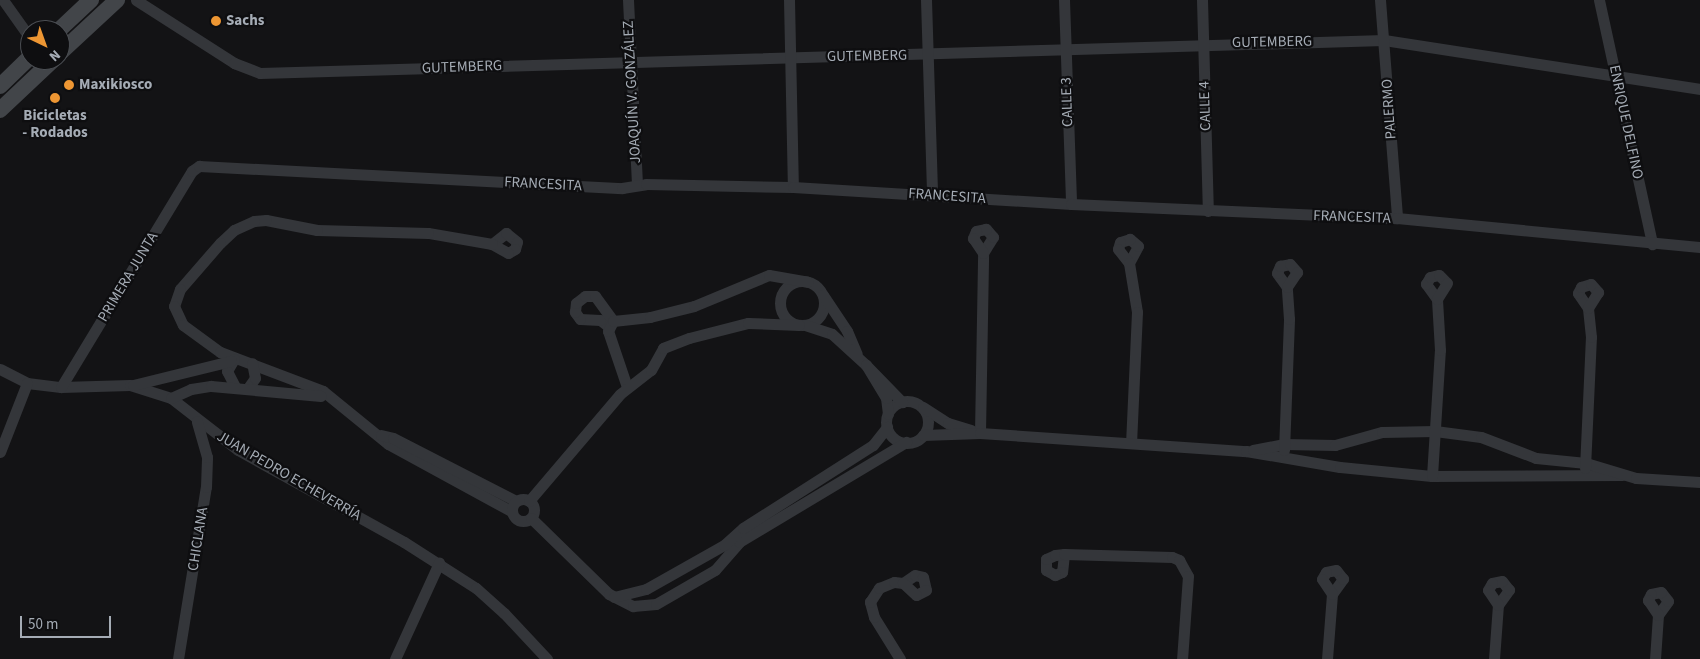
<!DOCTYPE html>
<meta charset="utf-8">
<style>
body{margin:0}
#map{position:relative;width:1700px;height:659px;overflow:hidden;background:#131315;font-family:"Source Sans 3",sans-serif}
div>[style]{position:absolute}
.minor>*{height:11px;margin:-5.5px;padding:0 5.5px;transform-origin:5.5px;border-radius:5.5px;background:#34363a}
.minor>.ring{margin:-5.5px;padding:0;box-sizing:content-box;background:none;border:11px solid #34363a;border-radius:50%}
.secondary>*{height:16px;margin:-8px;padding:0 8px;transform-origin:8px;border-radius:8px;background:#424549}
.dots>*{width:14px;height:14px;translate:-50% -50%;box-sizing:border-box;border:2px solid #0e0e10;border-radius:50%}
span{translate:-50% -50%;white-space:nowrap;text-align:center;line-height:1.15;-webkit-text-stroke:4.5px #0e0e10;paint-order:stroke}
.poi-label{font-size:15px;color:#a5acb5;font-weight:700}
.left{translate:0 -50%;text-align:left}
.street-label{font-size:15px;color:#a5acb5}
.north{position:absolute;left:20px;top:20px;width:50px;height:50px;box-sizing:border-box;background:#0e0e10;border:1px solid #4a4d52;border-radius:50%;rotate:138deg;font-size:14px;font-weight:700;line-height:20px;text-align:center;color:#a5acb5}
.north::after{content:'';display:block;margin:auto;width:18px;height:22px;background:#ed9633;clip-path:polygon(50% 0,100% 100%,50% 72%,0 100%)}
.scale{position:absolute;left:20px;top:616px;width:91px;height:22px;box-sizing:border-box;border:2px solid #a5acb5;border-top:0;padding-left:6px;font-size:15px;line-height:18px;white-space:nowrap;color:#a5acb5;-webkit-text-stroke:4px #0e0e10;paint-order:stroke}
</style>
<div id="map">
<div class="minor">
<i style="left:3px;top:0;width:47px;rotate:54.6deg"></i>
<i style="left:136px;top:0;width:117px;rotate:32.7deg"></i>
<i style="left:234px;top:63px;width:28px;rotate:21deg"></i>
<i style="left:260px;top:73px;width:1124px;rotate:-1.68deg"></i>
<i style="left:1384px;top:40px;width:320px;rotate:8.8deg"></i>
<i style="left:628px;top:0;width:185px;rotate:87.2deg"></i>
<i style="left:789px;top:0;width:187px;rotate:88.8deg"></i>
<i style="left:926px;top:0;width:195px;rotate:88.2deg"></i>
<i style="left:1064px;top:0;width:204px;rotate:88deg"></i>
<i style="left:1202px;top:0;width:211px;rotate:88.4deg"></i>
<i style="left:1380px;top:0;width:219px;rotate:85.5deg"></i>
<i style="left:1599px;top:0;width:250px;rotate:77.7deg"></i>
<i style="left:492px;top:244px;width:18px;rotate:-38deg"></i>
<i style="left:506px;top:233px;width:14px;rotate:39deg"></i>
<i style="left:517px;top:242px;width:7px;rotate:106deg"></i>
<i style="left:515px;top:249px;width:8px;rotate:150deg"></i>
<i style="left:508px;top:253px;width:18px;rotate:-151deg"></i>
<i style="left:492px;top:244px;width:65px;rotate:-170.2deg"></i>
<i style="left:428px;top:233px;width:111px;rotate:-178.5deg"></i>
<i style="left:317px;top:230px;width:52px;rotate:-168.9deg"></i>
<i style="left:266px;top:220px;width:12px;rotate:175deg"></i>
<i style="left:254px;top:221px;width:22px;rotate:156deg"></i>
<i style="left:234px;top:230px;width:19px;rotate:137deg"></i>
<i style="left:220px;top:243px;width:61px;rotate:131deg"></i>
<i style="left:180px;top:289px;width:18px;rotate:109deg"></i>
<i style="left:174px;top:306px;width:21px;rotate:65deg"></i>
<i style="left:183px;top:325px;width:46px;rotate:36.1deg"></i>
<i style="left:220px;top:352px;width:110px;rotate:20.7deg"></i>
<i style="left:323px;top:391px;width:84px;rotate:39.2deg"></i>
<i style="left:388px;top:444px;width:140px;rotate:28.6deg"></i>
<i style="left:1129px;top:263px;width:19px;rotate:-62deg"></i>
<i style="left:1138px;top:246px;width:11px;rotate:-139deg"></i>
<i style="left:1130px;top:239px;width:10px;rotate:163deg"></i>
<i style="left:1120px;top:242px;width:7px;rotate:106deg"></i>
<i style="left:1118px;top:249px;width:18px;rotate:52deg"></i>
<i style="left:1129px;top:263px;width:50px;rotate:80.7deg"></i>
<i style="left:1137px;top:312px;width:131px;rotate:92.6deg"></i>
<i class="ring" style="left:780px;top:281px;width:33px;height:33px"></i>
<i style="left:823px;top:295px;width:43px;rotate:56.3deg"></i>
<i style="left:847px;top:331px;width:25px;rotate:67deg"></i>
<i style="left:805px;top:325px;width:28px;rotate:18deg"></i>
<i style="left:832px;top:334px;width:46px;rotate:42.4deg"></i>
<i style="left:608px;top:326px;width:10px;rotate:-143deg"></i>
<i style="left:600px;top:320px;width:20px;rotate:-177deg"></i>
<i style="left:580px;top:319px;width:9px;rotate:-126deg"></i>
<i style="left:575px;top:312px;width:9px;rotate:-84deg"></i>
<i style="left:576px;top:303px;width:11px;rotate:-38deg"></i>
<i style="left:585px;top:296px;width:10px"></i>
<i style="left:595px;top:296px;width:31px;rotate:54deg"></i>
<i style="left:234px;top:359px;width:14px;rotate:120deg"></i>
<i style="left:227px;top:371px;width:18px;rotate:63deg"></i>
<i style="left:0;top:369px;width:30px;rotate:27deg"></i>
<i style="left:27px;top:383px;width:34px;rotate:7deg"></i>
<i style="left:61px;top:387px;width:69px;rotate:-1.7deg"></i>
<i style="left:130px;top:385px;width:43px;rotate:17.6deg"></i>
<i style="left:171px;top:398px;width:85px;rotate:37.8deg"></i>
<i style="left:238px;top:450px;width:190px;rotate:29deg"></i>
<i style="left:404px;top:542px;width:85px;rotate:32.6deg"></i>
<i style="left:476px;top:588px;width:38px;rotate:42deg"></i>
<i style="left:504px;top:613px;width:63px;rotate:46.9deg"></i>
<i style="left:133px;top:385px;width:101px;rotate:-13.8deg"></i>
<i style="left:61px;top:387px;width:253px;rotate:-58.8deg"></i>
<i style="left:192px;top:171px;width:9px;rotate:-36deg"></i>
<i style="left:199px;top:166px;width:424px;rotate:3deg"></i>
<i style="left:622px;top:188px;width:24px;rotate:-9deg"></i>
<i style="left:646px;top:184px;width:147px;rotate:1.2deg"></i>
<i style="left:793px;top:187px;width:279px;rotate:3.5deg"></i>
<i style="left:1071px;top:204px;width:326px;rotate:2.5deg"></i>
<i style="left:1397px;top:218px;width:304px;rotate:5.5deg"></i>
<i style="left:627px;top:387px;width:59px;rotate:-108.7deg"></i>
<i style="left:608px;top:331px;width:11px;rotate:-63deg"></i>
<i style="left:613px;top:321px;width:37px;rotate:-6deg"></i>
<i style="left:650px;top:317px;width:45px;rotate:-14deg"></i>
<i style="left:694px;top:306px;width:81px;rotate:-22.5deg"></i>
<i style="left:769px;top:275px;width:39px;rotate:10deg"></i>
<i style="left:248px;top:388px;width:12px;rotate:-55deg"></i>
<i style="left:255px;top:378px;width:15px;rotate:-101deg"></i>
<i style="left:171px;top:398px;width:22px;rotate:-24deg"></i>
<i style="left:191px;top:389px;width:20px;rotate:-9deg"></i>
<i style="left:211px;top:386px;width:110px;rotate:5.2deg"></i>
<i class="ring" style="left:886px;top:401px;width:31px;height:31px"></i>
<i style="left:923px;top:407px;width:30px;rotate:33deg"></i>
<i style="left:948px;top:423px;width:24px;rotate:17deg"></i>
<i style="left:888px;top:414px;width:16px;rotate:-97deg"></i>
<i style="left:886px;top:398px;width:39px;rotate:-121deg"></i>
<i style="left:866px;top:365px;width:52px;rotate:45.8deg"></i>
<i style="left:980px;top:433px;width:180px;rotate:-89deg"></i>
<i style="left:983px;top:253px;width:19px;rotate:-58deg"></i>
<i style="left:993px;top:237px;width:11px;rotate:-131deg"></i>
<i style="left:986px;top:229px;width:10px;rotate:169deg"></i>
<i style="left:976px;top:231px;width:8px;rotate:113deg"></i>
<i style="left:973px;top:238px;width:18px;rotate:56deg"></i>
<i style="left:381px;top:435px;width:12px;rotate:14deg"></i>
<i style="left:393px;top:438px;width:138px;rotate:27.1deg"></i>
<i style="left:923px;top:435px;width:57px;rotate:-2deg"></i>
<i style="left:980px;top:433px;width:267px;rotate:3.9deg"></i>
<i style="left:1246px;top:451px;width:95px;rotate:9.7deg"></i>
<i style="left:1340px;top:467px;width:92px;rotate:5.6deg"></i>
<i style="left:1432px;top:476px;width:190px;rotate:-0.3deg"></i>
<i style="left:1253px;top:450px;width:32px;rotate:-11deg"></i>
<i style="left:1284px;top:444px;width:51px;rotate:1.1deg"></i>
<i style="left:1335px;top:445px;width:49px;rotate:-15.5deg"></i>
<i style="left:1382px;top:432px;width:53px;rotate:-1.1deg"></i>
<i style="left:1435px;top:431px;width:46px;rotate:7.4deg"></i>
<i style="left:1481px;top:437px;width:59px;rotate:20.9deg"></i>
<i style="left:1536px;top:458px;width:50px;rotate:5.7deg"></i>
<i style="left:1586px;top:463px;width:52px;rotate:16.7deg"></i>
<i style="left:1636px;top:478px;width:64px;rotate:3.6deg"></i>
<i style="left:1284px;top:450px;width:131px;rotate:-87.8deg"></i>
<i style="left:1289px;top:319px;width:32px;rotate:-94deg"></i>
<i style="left:1287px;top:287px;width:17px;rotate:-126deg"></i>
<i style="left:1277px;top:273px;width:8px;rotate:-67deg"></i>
<i style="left:1280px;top:266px;width:10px;rotate:-11deg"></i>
<i style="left:1290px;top:264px;width:11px;rotate:49deg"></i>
<i style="left:1297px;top:272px;width:18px;rotate:124deg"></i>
<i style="left:0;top:452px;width:74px;rotate:-68.6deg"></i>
<i style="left:1585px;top:468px;width:131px;rotate:-87.4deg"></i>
<i style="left:1591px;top:337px;width:29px;rotate:-96deg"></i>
<i style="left:1588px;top:308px;width:18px;rotate:-124deg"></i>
<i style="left:1578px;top:293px;width:7px;rotate:-63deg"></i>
<i style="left:1581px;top:287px;width:10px;rotate:-17deg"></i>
<i style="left:1591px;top:284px;width:11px;rotate:49deg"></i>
<i style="left:1598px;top:292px;width:19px;rotate:122deg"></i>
<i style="left:1432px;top:476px;width:126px;rotate:-86.4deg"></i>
<i style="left:1440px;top:350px;width:51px;rotate:-93.4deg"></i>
<i style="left:1437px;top:299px;width:19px;rotate:-126deg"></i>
<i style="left:1426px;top:284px;width:8px;rotate:-60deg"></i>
<i style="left:1430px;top:277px;width:9px;rotate:-13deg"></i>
<i style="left:1439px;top:275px;width:11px;rotate:45deg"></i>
<i style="left:1447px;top:283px;width:19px;rotate:122deg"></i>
<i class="ring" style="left:512px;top:499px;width:11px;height:11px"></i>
<i style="left:529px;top:501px;width:140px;rotate:-49.6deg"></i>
<i style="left:620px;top:394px;width:39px;rotate:-38deg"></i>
<i style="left:651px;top:370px;width:25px;rotate:-61deg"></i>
<i style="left:663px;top:348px;width:28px;rotate:-21deg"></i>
<i style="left:689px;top:338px;width:61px;rotate:-14.3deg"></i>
<i style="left:748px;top:323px;width:51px;rotate:2.2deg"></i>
<i style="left:531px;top:518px;width:109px;rotate:44.3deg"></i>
<i style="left:609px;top:594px;width:27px;rotate:27deg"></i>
<i style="left:633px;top:606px;width:23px;rotate:-5deg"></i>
<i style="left:656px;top:604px;width:68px;rotate:-30deg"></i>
<i style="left:715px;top:570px;width:37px;rotate:-49deg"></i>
<i style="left:739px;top:542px;width:195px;rotate:-30.9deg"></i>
<i style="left:1064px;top:554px;width:18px;rotate:96deg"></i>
<i style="left:1062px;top:572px;width:8px;rotate:157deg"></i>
<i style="left:1055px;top:575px;width:10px;rotate:-151deg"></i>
<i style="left:1046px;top:570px;width:11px;rotate:-90deg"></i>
<i style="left:1046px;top:559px;width:10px;rotate:-24deg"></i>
<i style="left:1055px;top:555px;width:9px;rotate:-6deg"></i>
<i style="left:1064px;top:554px;width:108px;rotate:1.6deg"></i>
<i style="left:1172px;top:557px;width:8px;rotate:23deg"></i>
<i style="left:1179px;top:560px;width:18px;rotate:61deg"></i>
<i style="left:1188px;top:576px;width:83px;rotate:94.1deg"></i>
<i style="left:614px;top:597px;width:33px;rotate:-14deg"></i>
<i style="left:646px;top:589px;width:90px;rotate:-29.4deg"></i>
<i style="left:724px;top:545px;width:25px;rotate:-42deg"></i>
<i style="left:743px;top:528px;width:154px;rotate:-32.6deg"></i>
<i style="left:873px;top:445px;width:23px;rotate:-52deg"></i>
<i style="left:178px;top:659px;width:174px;rotate:-80.8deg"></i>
<i style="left:206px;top:487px;width:30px;rotate:-88deg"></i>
<i style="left:207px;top:457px;width:37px;rotate:-106deg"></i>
<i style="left:395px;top:659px;width:106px;rotate:-65.4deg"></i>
<i style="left:900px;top:659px;width:49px;rotate:-121.8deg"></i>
<i style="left:874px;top:617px;width:16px;rotate:-105deg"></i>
<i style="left:870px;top:602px;width:17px;rotate:-57deg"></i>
<i style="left:879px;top:588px;width:16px;rotate:-22deg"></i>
<i style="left:894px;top:582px;width:9px;rotate:6deg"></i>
<i style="left:903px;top:583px;width:14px;rotate:-34deg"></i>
<i style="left:915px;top:575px;width:8px;rotate:14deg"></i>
<i style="left:923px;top:577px;width:13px;rotate:77deg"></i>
<i style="left:926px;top:590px;width:11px;rotate:153deg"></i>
<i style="left:916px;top:595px;width:18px;rotate:-137deg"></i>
<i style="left:1327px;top:659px;width:65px;rotate:-85.6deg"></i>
<i style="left:1332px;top:594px;width:19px;rotate:-54deg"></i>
<i style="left:1343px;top:579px;width:11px;rotate:-128deg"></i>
<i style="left:1336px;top:570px;width:10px;rotate:169deg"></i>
<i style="left:1326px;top:572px;width:8px;rotate:120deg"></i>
<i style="left:1322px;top:579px;width:18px;rotate:56deg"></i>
<i style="left:1494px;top:659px;width:54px;rotate:-85.8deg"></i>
<i style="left:1498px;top:605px;width:19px;rotate:-54deg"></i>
<i style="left:1509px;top:590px;width:11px;rotate:-128deg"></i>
<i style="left:1502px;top:581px;width:10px;rotate:169deg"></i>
<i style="left:1492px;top:583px;width:8px;rotate:120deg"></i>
<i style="left:1488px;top:590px;width:18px;rotate:56deg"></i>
<i style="left:1655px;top:659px;width:44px;rotate:-86.1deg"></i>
<i style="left:1658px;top:615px;width:17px;rotate:-54deg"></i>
<i style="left:1668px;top:601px;width:11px;rotate:-128deg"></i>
<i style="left:1661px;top:592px;width:10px;rotate:169deg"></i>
<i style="left:1651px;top:594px;width:7px;rotate:117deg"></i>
<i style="left:1648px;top:600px;width:18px;rotate:56deg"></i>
</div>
<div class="secondary">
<i style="left:59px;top:30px;width:44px;rotate:-43.2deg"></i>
<i style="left:60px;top:53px;width:78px;rotate:-42.9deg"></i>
<i style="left:0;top:86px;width:42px;rotate:-44deg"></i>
<i style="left:0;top:110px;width:73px;rotate:-43.3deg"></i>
</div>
<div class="dots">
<i style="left:216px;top:21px;background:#ed9633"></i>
<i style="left:69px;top:85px;background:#ed9633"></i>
<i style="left:55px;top:98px;background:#ed9633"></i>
</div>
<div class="poi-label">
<span class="left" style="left:226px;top:21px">Sachs</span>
<span class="left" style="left:79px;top:85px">Maxikiosco</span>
<span style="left:55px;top:124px">Bicicletas<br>- Rodados</span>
</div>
<div class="street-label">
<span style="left:1272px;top:42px;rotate:-1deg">GUTEMBERG</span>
<span style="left:867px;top:56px;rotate:-1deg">GUTEMBERG</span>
<span style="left:462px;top:67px;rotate:-2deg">GUTEMBERG</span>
<span style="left:632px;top:92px;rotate:-93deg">JOAQUÍN V. GONZÁLEZ</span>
<span style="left:1067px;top:102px;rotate:-92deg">CALLE 3</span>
<span style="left:1205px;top:106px;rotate:-92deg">CALLE 4</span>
<span style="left:1389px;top:109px;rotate:-94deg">PALERMO</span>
<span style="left:1626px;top:122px;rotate:78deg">ENRIQUE DELFINO</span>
<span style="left:543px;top:184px;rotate:3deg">FRANCESITA</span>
<span style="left:947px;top:196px;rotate:4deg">FRANCESITA</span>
<span style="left:1352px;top:217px;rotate:2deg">FRANCESITA</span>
<span style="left:128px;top:277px;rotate:-59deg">PRIMERA JUNTA</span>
<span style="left:289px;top:476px;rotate:30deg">JUAN PEDRO ECHEVERRÍA</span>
<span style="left:198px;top:539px;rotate:-81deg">CHICLANA</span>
</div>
<div class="north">N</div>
<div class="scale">50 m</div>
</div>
